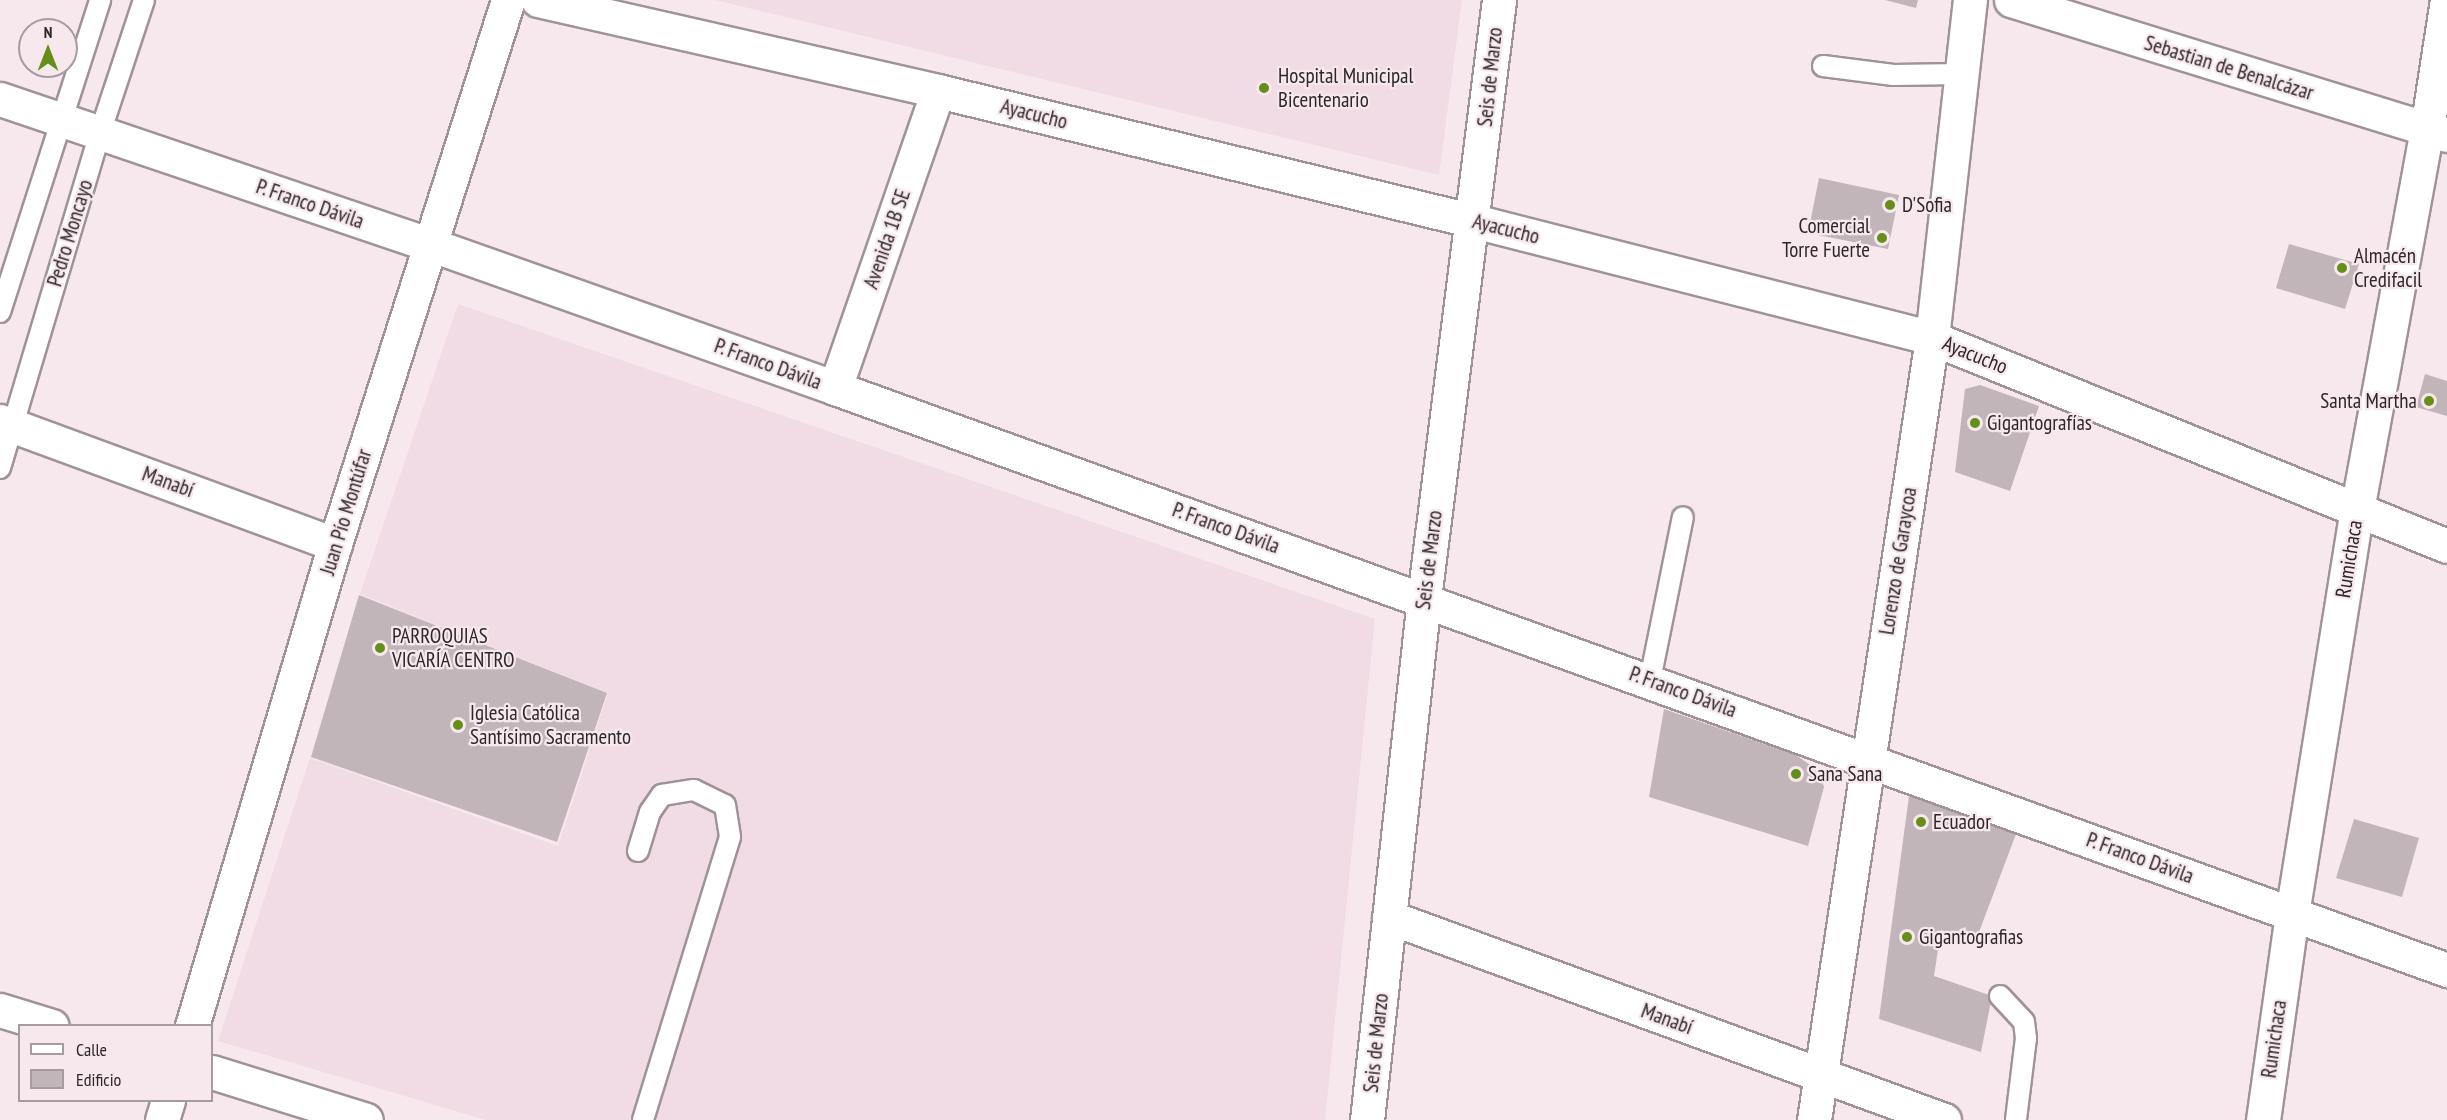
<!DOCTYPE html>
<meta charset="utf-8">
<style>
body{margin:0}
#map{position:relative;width:2447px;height:1120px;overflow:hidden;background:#f6e8ed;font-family:"PT Sans Narrow",sans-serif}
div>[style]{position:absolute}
.built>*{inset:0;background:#f1dbe4}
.building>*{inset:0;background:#c2b5ba}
.roads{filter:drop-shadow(2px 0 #9f9398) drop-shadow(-2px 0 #9f9398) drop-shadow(0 2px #9f9398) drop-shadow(0 -2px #9f9398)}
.service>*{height:20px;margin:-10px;padding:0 10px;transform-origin:10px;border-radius:10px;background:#fff}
.minor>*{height:33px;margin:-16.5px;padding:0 16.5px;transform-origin:16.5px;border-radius:16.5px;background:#fff}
.tertiary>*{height:33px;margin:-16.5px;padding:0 16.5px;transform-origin:16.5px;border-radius:16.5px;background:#fff}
.dots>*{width:16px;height:16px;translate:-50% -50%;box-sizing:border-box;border:3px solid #f6e8ed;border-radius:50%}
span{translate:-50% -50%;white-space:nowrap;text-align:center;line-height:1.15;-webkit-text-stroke:4.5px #f6e8ed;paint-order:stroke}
.street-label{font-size:21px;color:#2d272a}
.poi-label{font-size:21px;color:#2d272a}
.left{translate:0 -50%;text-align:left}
.right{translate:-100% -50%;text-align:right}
.legend{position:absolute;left:18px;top:1024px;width:195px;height:78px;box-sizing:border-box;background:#f6e8ed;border:2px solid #a69b9f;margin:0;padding:8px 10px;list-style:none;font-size:18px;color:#2d272a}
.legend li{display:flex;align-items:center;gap:12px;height:30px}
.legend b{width:30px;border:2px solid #a69b9f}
.north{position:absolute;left:18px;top:18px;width:60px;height:60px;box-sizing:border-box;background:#f6e8ed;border:2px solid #a69b9f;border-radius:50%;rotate:0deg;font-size:16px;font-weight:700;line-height:24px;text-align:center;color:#2d272a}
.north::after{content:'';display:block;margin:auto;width:21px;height:27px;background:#668e1b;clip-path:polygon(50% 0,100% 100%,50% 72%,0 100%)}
</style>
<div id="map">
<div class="built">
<i style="clip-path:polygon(715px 0,1462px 0,1439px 175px)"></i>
<i style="clip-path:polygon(458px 304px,1375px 619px,1325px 1120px,486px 1120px,218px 1041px,310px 758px,558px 846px,608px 693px,360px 594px)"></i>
</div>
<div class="building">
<i style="clip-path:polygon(1885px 0,1918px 0,1916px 8px)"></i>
<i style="clip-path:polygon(1819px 178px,1899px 195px,1888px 249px,1808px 233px)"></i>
<i style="clip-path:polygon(2289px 244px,2359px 264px,2345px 309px,2276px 288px)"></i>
<i style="clip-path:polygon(2425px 374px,2447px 381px,2447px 416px,2416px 407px)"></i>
<i style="clip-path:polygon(1980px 385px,2039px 406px,2010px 491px,1955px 472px,1965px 389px)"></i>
<i style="clip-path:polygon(359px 595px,607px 693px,557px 842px,311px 757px)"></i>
<i style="clip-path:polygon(1664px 709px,1796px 755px,1819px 771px,1824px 787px,1808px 846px,1649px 797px)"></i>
<i style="clip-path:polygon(1909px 796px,2016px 834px,1976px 940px,1941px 930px,1934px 976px,1992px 996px,1981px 1052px,1879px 1019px)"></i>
<i style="clip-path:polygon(2354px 819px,2419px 838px,2402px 897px,2336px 878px)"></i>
</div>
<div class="roads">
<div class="service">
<i style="left:1823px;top:66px;width:71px;rotate:7.3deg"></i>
<i style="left:1893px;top:75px;width:69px;rotate:-0.8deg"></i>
<i style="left:0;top:312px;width:328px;rotate:-72.2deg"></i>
<i style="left:0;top:468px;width:350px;rotate:-73.4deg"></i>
<i style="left:100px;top:133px;width:140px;rotate:-71.7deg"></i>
<i style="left:1650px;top:680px;width:166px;rotate:-78.6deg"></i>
<i style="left:638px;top:851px;width:41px;rotate:-72.9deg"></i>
<i style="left:650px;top:812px;width:21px;rotate:-55deg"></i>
<i style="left:662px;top:795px;width:32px;rotate:-9deg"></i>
<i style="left:694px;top:790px;width:34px;rotate:26deg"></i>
<i style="left:725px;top:805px;width:32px;rotate:81deg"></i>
<i style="left:730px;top:837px;width:296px;rotate:107.1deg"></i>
<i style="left:2000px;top:996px;width:35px;rotate:47deg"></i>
<i style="left:2024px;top:1022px;width:16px;rotate:83deg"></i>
<i style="left:2026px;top:1038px;width:83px;rotate:97deg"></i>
</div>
<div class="minor">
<i style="left:2011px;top:0;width:456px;rotate:17.2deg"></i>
<i style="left:0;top:99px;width:453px;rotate:18.7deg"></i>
<i style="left:429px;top:244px;width:431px;rotate:19.5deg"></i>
<i style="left:835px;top:388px;width:1714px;rotate:19.85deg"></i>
<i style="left:835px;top:388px;width:314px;rotate:-70.9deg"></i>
<i style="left:0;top:421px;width:357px;rotate:20.2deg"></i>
<i style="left:1389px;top:917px;width:591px;rotate:20.09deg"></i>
<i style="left:0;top:1010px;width:54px;rotate:17.1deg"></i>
<i style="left:192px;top:1026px;width:503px;rotate:-73.48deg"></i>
<i style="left:335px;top:544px;width:571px;rotate:-72.36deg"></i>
<i style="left:212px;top:1072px;width:161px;rotate:17.3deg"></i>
<i style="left:162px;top:1120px;width:21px;rotate:-73deg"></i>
<i style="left:1367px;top:1120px;width:524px;rotate:-83.76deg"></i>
<i style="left:1424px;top:599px;width:604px;rotate:-82.86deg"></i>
<i style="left:1814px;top:1120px;width:791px;rotate:-81.42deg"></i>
<i style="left:1932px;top:338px;width:340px;rotate:-83.6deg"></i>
<i style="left:2263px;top:1120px;width:208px;rotate:-82deg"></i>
<i style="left:2292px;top:914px;width:409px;rotate:-80.9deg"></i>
<i style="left:2357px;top:510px;width:387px;rotate:-79.6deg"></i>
<i style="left:2427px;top:129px;width:131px;rotate:-81.2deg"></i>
</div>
<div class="tertiary">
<i style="left:538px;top:0;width:410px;rotate:12.8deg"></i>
<i style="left:938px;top:91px;width:552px;rotate:13.63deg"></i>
<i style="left:1474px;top:221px;width:473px;rotate:14.3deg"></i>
<i style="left:1932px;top:338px;width:555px;rotate:21.99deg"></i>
</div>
</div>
<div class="dots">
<i style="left:1264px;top:88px;background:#668e1b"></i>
<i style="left:1890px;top:205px;background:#668e1b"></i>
<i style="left:1882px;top:238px;background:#668e1b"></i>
<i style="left:2342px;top:268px;background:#668e1b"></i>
<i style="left:2429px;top:401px;background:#668e1b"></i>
<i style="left:1975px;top:423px;background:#668e1b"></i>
<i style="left:380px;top:648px;background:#668e1b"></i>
<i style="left:458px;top:725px;background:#668e1b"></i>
<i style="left:1796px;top:774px;background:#668e1b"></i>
<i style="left:1921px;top:822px;background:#668e1b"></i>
<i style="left:1907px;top:937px;background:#668e1b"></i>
</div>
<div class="street-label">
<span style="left:2229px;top:68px;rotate:17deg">Sebastian de Benalcázar</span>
<span style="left:1490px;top:77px;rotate:-84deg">Seis de Marzo</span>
<span style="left:1034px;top:114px;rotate:14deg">Ayacucho</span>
<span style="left:310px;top:204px;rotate:19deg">P. Franco Dávila</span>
<span style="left:1506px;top:229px;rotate:14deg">Ayacucho</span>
<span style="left:70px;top:233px;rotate:-73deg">Pedro Moncayo</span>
<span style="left:887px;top:239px;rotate:-71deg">Avenida 1B SE</span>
<span style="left:1975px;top:355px;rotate:22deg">Ayacucho</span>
<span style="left:768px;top:364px;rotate:20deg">P. Franco Dávila</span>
<span style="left:168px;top:482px;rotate:20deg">Manabí</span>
<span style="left:346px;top:512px;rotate:-73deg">Juan Pío Montúfar</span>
<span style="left:1226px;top:528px;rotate:20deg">P. Franco Dávila</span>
<span style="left:2349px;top:559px;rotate:-81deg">Rumichaca</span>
<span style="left:1429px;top:560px;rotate:-83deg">Seis de Marzo</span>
<span style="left:1898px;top:561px;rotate:-81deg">Lorenzo de Garaycoa</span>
<span style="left:1683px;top:692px;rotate:20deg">P. Franco Dávila</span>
<span style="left:2140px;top:858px;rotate:20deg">P. Franco Dávila</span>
<span style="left:1667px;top:1019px;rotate:20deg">Manabí</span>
<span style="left:2274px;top:1039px;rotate:-82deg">Rumichaca</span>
<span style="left:1376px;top:1043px;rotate:-84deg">Seis de Marzo</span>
</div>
<div class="poi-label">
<span class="left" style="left:1278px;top:88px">Hospital Municipal<br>Bicentenario</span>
<span class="left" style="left:1902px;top:205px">D'Sofia</span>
<span class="right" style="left:1870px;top:238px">Comercial<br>Torre Fuerte</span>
<span class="left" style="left:2354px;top:268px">Almacén<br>Credifacil</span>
<span class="right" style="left:2417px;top:401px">Santa Martha</span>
<span class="left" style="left:1987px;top:423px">Gigantografías</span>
<span class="left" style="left:392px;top:648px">PARROQUIAS<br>VICARÍA CENTRO</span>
<span class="left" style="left:470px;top:725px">Iglesia Católica<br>Santísimo Sacramento</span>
<span class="left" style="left:1808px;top:774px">Sana Sana</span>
<span class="left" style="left:1933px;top:822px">Ecuador</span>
<span class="left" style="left:1919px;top:937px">Gigantografias</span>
</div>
<ul class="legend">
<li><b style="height:8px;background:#fff"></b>Calle</li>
<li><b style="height:16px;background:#c2b5ba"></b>Edificio</li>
</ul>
<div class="north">N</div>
</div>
